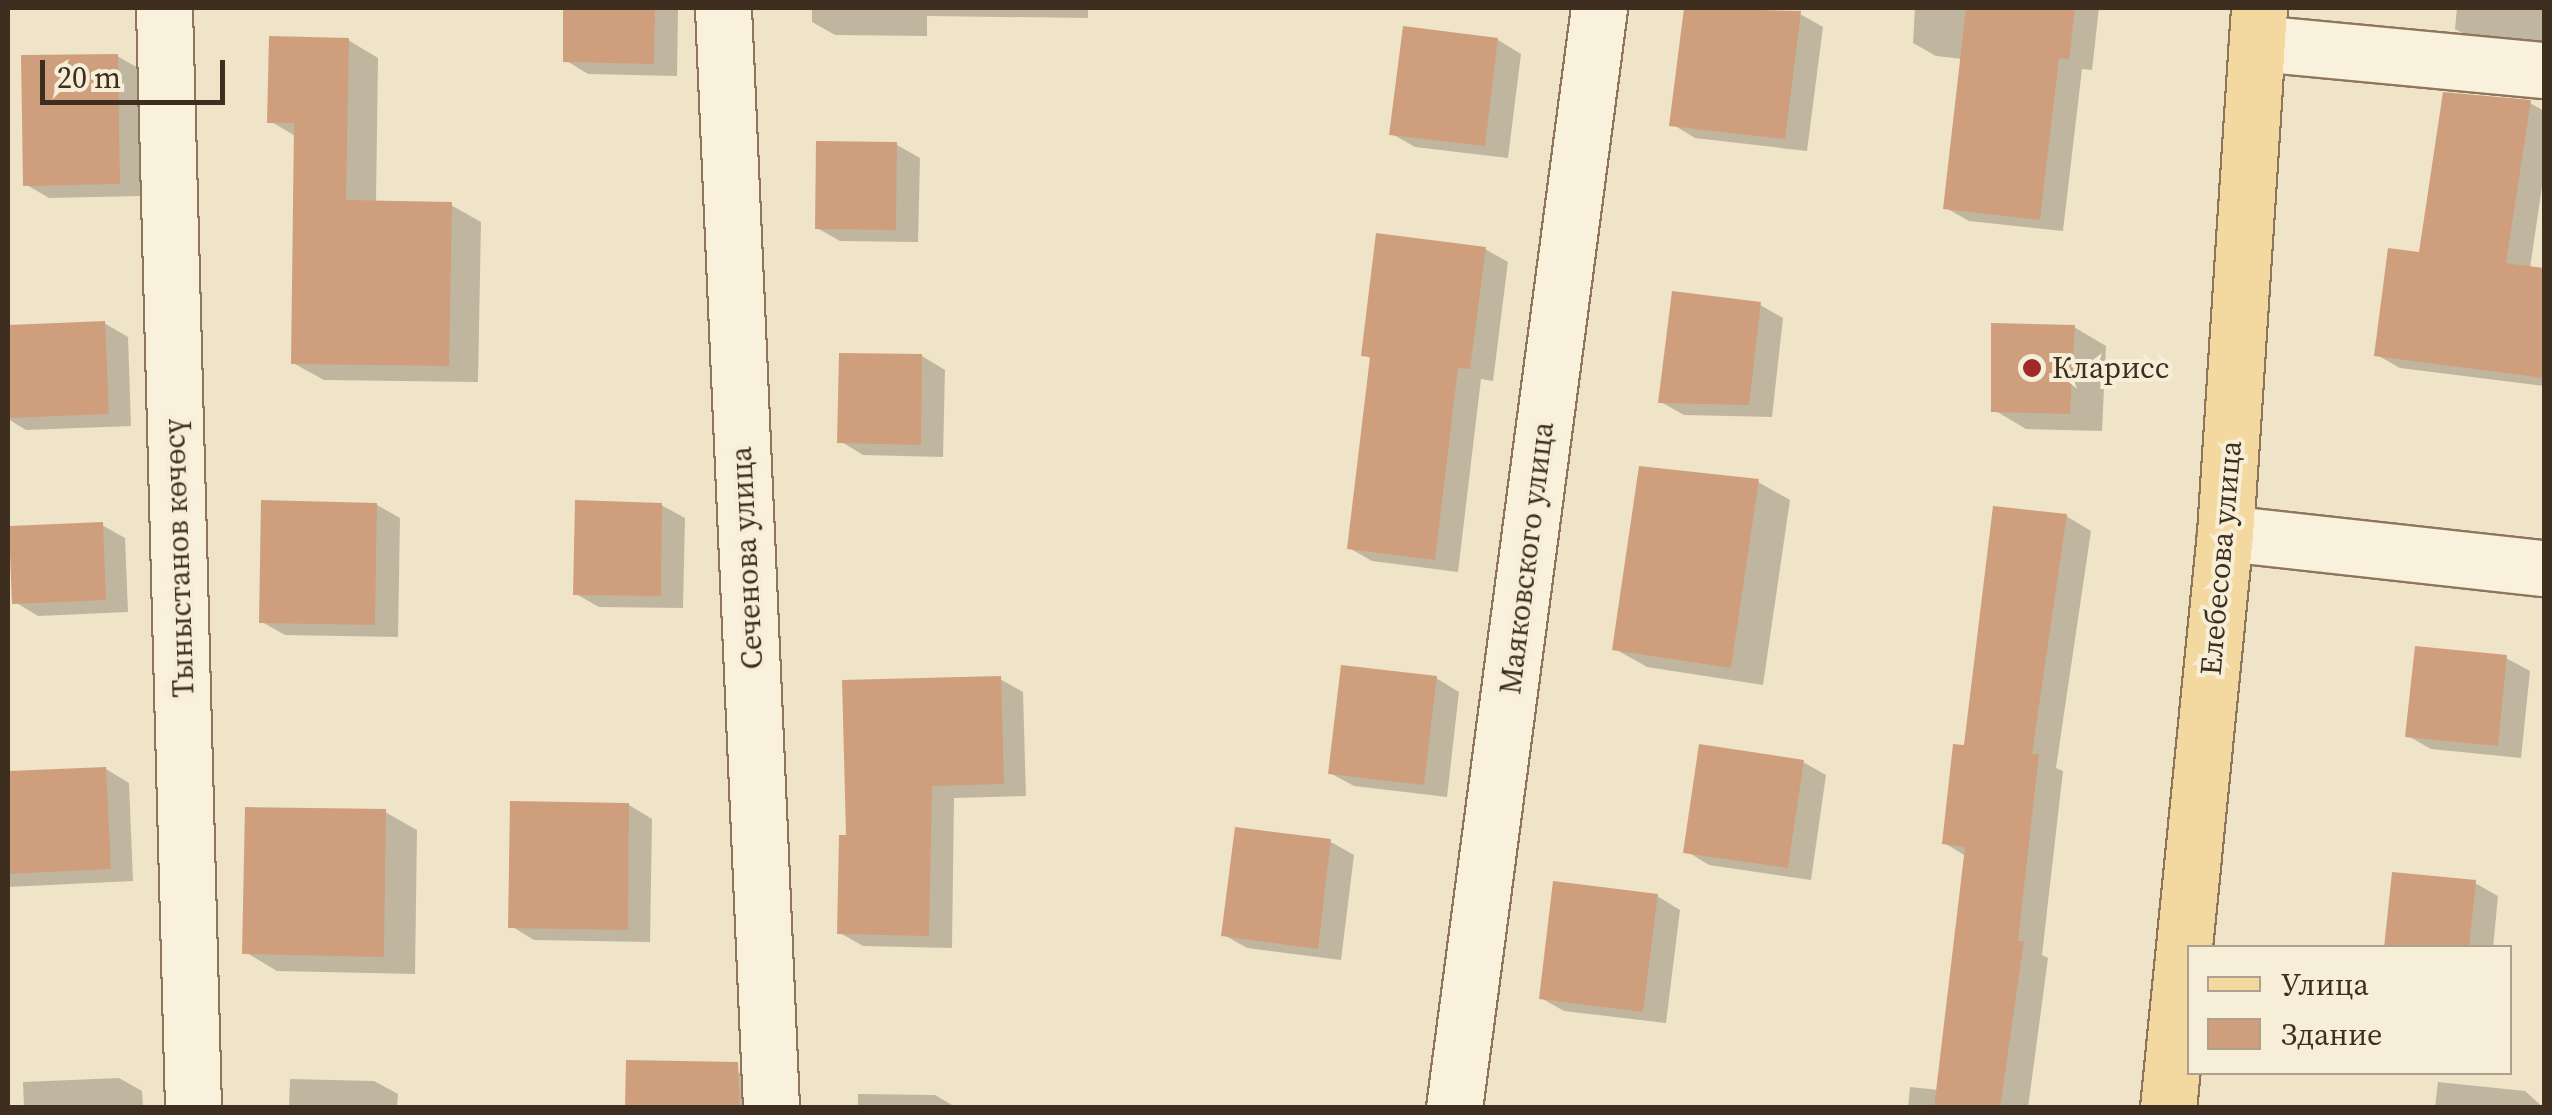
<!DOCTYPE html>
<meta charset="utf-8">
<style>
body{margin:0}
#map{position:relative;width:2552px;height:1115px;overflow:hidden;background:#f0e4c8;font-family:"Source Serif 4",serif}
div>[style]{position:absolute}
.shadow>*{inset:0;background:#0003}
.building>*{inset:0;background:#cf9f7d}
.roads{filter:drop-shadow(2px 0 #8d765c) drop-shadow(-2px 0 #8d765c) drop-shadow(0 2px #8d765c) drop-shadow(0 -2px #8d765c)}
.minor>*{height:55px;margin:-27.5px;padding:0 27.5px;transform-origin:27.5px;border-radius:27.5px;background:#faf1dc}
.major>*{height:55px;margin:-27.5px;padding:0 27.5px;transform-origin:27.5px;border-radius:27.5px;background:#f3d9a0}
.dots>*{width:28px;height:28px;translate:-50% -50%;box-sizing:border-box;border:5px solid #f7eed8;border-radius:50%}
span{translate:-50% -50%;white-space:nowrap;text-align:center;line-height:1.15;-webkit-text-stroke:8px #f7eed8;paint-order:stroke}
.poi-label{font-size:30px;color:#3d2e20}
.left{translate:0 -50%;text-align:left}
.street-label{font-size:30px;color:#3d2e20}
.frame{position:absolute;inset:0;border:10px solid #3d2e20;pointer-events:none}
.legend{position:absolute;left:2187px;top:945px;width:325px;height:130px;box-sizing:border-box;background:#f7eed8;border:2px solid #ada18e;margin:0;padding:12px 18px;list-style:none;font-size:30px;color:#3d2e20}
.legend li{display:flex;align-items:center;gap:20px;height:50px}
.legend b{width:50px;border:2px solid #ada18e}
.scale{position:absolute;left:40px;top:60px;width:185px;height:45px;box-sizing:border-box;border:5px solid #3d2e20;border-top:0;padding-left:12px;font-size:30px;line-height:35px;white-space:nowrap;color:#3d2e20;-webkit-text-stroke:8px #f7eed8;paint-order:stroke}
</style>
<div id="map">
<div class="shadow">
<i style="clip-path:polygon(566px 8px,678px 8px,677px 76px,588px 74px,565px 60px)"></i>
<i style="clip-path:polygon(812px 8px,1088px 8px,1088px 18px,927px 16px,927px 36px,835px 35px,812px 22px)"></i>
<i style="clip-path:polygon(1686px 8px,1800px 14px,1823px 27px,1807px 151px,1695px 138px,1672px 124px)"></i>
<i style="clip-path:polygon(1915px 8px,2099px 8px,2092px 70px,2082px 69px,2063px 231px,1969px 221px,1946px 208px,1963px 59px,1936px 56px,1913px 43px)"></i>
<i style="clip-path:polygon(2457px 8px,2544px 8px,2544px 48px,2478px 42px,2455px 29px)"></i>
<i style="clip-path:polygon(348px 40px,378px 58px,376px 203px,451px 205px,481px 222px,478px 382px,324px 380px,293px 363px,297px 137px,270px 121px)"></i>
<i style="clip-path:polygon(1498px 40px,1521px 54px,1508px 158px,1415px 147px,1392px 134px)"></i>
<i style="clip-path:polygon(117px 56px,140px 69px,143px 196px,49px 198px,25px 184px)"></i>
<i style="clip-path:polygon(2530px 103px,2544px 111px,2544px 173px,2530px 268px,2544px 270px,2544px 386px,2400px 368px,2377px 355px,2421px 254px)"></i>
<i style="clip-path:polygon(897px 145px,920px 158px,918px 242px,840px 241px,817px 228px)"></i>
<i style="clip-path:polygon(1485px 249px,1508px 262px,1493px 381px,1481px 379px,1458px 572px,1372px 561px,1349px 548px,1372px 359px,1364px 355px)"></i>
<i style="clip-path:polygon(1760px 305px,1783px 318px,1772px 417px,1684px 415px,1661px 402px)"></i>
<i style="clip-path:polygon(104px 323px,128px 337px,131px 426px,26px 430px,8px 419px,8px 327px)"></i>
<i style="clip-path:polygon(2074px 327px,2106px 346px,2102px 431px,2026px 429px,1994px 410px)"></i>
<i style="clip-path:polygon(922px 356px,945px 370px,943px 457px,863px 455px,840px 441px)"></i>
<i style="clip-path:polygon(1758px 482px,1790px 500px,1763px 685px,1647px 667px,1615px 649px)"></i>
<i style="clip-path:polygon(377px 505px,400px 518px,398px 637px,285px 635px,262px 622px)"></i>
<i style="clip-path:polygon(661px 505px,685px 518px,683px 608px,599px 607px,576px 594px)"></i>
<i style="clip-path:polygon(2066px 516px,2091px 531px,2056px 768px,2063px 771px,2042px 955px,2048px 958px,2028px 1108px,1908px 1108px,1910px 1087px,1939px 1090px,1966px 856px,1944px 843px,1966px 748px)"></i>
<i style="clip-path:polygon(102px 525px,125px 538px,128px 612px,38px 616px,15px 602px)"></i>
<i style="clip-path:polygon(2506px 658px,2530px 671px,2521px 758px,2431px 749px,2408px 736px)"></i>
<i style="clip-path:polygon(1436px 678px,1459px 692px,1447px 797px,1354px 786px,1330px 773px)"></i>
<i style="clip-path:polygon(1000px 679px,1023px 692px,1026px 796px,954px 798px,952px 948px,863px 946px,840px 933px,849px 838px)"></i>
<i style="clip-path:polygon(1803px 762px,1826px 775px,1811px 880px,1709px 865px,1686px 851px)"></i>
<i style="clip-path:polygon(106px 769px,129px 783px,133px 881px,8px 887px,8px 774px)"></i>
<i style="clip-path:polygon(629px 805px,652px 819px,650px 942px,534px 940px,511px 926px)"></i>
<i style="clip-path:polygon(385px 812px,417px 830px,415px 974px,277px 971px,245px 952px)"></i>
<i style="clip-path:polygon(1331px 842px,1354px 855px,1341px 960px,1247px 948px,1224px 935px)"></i>
<i style="clip-path:polygon(2475px 883px,2498px 896px,2493px 948px,2387px 948px)"></i>
<i style="clip-path:polygon(1657px 896px,1680px 910px,1666px 1023px,1564px 1011px,1541px 998px)"></i>
<i style="clip-path:polygon(725px 1065px,748px 1078px,748px 1108px,627px 1108px)"></i>
<i style="clip-path:polygon(119px 1078px,142px 1091px,143px 1108px,24px 1108px,23px 1082px)"></i>
<i style="clip-path:polygon(290px 1079px,374px 1081px,398px 1094px,397px 1108px,289px 1108px)"></i>
<i style="clip-path:polygon(2438px 1082px,2525px 1091px,2544px 1108px,2435px 1108px)"></i>
<i style="clip-path:polygon(858px 1094px,935px 1095px,957px 1108px,858px 1108px)"></i>
</div>
<div class="building">
<i style="clip-path:polygon(563px 8px,655px 8px,654px 64px,563px 62px)"></i>
<i style="clip-path:polygon(1684px 8px,1801px 11px,1785px 139px,1669px 126px)"></i>
<i style="clip-path:polygon(1966px 8px,2075px 8px,2069px 59px,2059px 58px,2040px 220px,1943px 209px)"></i>
<i style="clip-path:polygon(1403px 26px,1498px 38px,1485px 146px,1389px 135px)"></i>
<i style="clip-path:polygon(269px 36px,349px 38px,346px 200px,452px 202px,449px 366px,291px 364px,294px 123px,267px 123px)"></i>
<i style="clip-path:polygon(118px 54px,120px 184px,23px 186px,21px 55px)"></i>
<i style="clip-path:polygon(2443px 92px,2531px 100px,2506px 263px,2544px 268px,2544px 378px,2374px 356px,2388px 248px,2419px 252px)"></i>
<i style="clip-path:polygon(816px 141px,897px 142px,896px 230px,815px 229px)"></i>
<i style="clip-path:polygon(1376px 233px,1486px 247px,1470px 369px,1458px 368px,1435px 560px,1347px 549px,1370px 357px,1361px 356px)"></i>
<i style="clip-path:polygon(1672px 291px,1761px 302px,1749px 405px,1658px 403px)"></i>
<i style="clip-path:polygon(105px 321px,109px 414px,8px 418px,8px 325px)"></i>
<i style="clip-path:polygon(1991px 323px,2075px 325px,2070px 414px,1991px 412px)"></i>
<i style="clip-path:polygon(839px 353px,922px 354px,921px 445px,837px 443px)"></i>
<i style="clip-path:polygon(1639px 466px,1759px 479px,1731px 668px,1612px 650px)"></i>
<i style="clip-path:polygon(261px 500px,377px 503px,375px 625px,259px 623px)"></i>
<i style="clip-path:polygon(575px 500px,662px 503px,661px 596px,573px 595px)"></i>
<i style="clip-path:polygon(1993px 506px,2067px 514px,2032px 754px,2039px 754px,2018px 941px,2024px 941px,2000px 1108px,1934px 1108px,1965px 847px,1942px 844px,1953px 744px,1964px 745px)"></i>
<i style="clip-path:polygon(103px 522px,106px 600px,12px 604px,9px 526px)"></i>
<i style="clip-path:polygon(2415px 646px,2507px 655px,2498px 746px,2405px 737px)"></i>
<i style="clip-path:polygon(1341px 665px,1437px 676px,1424px 785px,1328px 774px)"></i>
<i style="clip-path:polygon(1001px 676px,1004px 784px,932px 786px,929px 936px,837px 934px,839px 835px,846px 835px,842px 680px)"></i>
<i style="clip-path:polygon(1699px 744px,1804px 760px,1788px 868px,1683px 853px)"></i>
<i style="clip-path:polygon(106px 767px,111px 869px,8px 874px,8px 771px)"></i>
<i style="clip-path:polygon(510px 801px,629px 803px,628px 930px,508px 928px)"></i>
<i style="clip-path:polygon(245px 807px,386px 809px,384px 957px,242px 954px)"></i>
<i style="clip-path:polygon(1235px 827px,1331px 839px,1318px 949px,1221px 936px)"></i>
<i style="clip-path:polygon(2392px 872px,2476px 880px,2469px 948px,2384px 948px)"></i>
<i style="clip-path:polygon(1553px 881px,1658px 894px,1643px 1012px,1539px 999px)"></i>
<i style="clip-path:polygon(626px 1060px,738px 1062px,740px 1108px,625px 1108px)"></i>
</div>
<div class="roads">
<div class="minor">
<i style="left:164px;top:8px;width:1100px;rotate:88.49deg"></i>
<i style="left:723px;top:8px;width:1101px;rotate:87.5deg"></i>
<i style="left:2257px;top:43px;width:288px;rotate:5.4deg"></i>
<i style="left:2225px;top:533px;width:321px;rotate:6.3deg"></i>
<i style="left:1454px;top:1108px;width:1110px;rotate:-82.49deg"></i>
</div>
<div class="major">
<i style="left:2168px;top:1108px;width:578px;rotate:-84.34deg"></i>
<i style="left:2225px;top:533px;width:526px;rotate:-86.29deg"></i>
</div>
</div>
<div class="dots">
<i style="left:2032px;top:368px;background:#9e2a2b"></i>
</div>
<div class="poi-label">
<span class="left" style="left:2052px;top:368px">Кларисс</span>
</div>
<div class="street-label">
<span style="left:179px;top:558px;rotate:-92deg">Тыныстанов көчөсү</span>
<span style="left:747px;top:558px;rotate:-93deg">Сеченова улица</span>
<span style="left:1527px;top:558px;rotate:-83deg">Маяковского улица</span>
<span style="left:2221px;top:558px;rotate:-85deg">Елебесова улица</span>
</div>
<div class="frame"></div>
<ul class="legend">
<li><b style="height:12px;background:#f3d9a0"></b>Улица</li>
<li><b style="height:28px;background:#cf9f7d"></b>Здание</li>
</ul>
<div class="scale">20 m</div>
</div>
